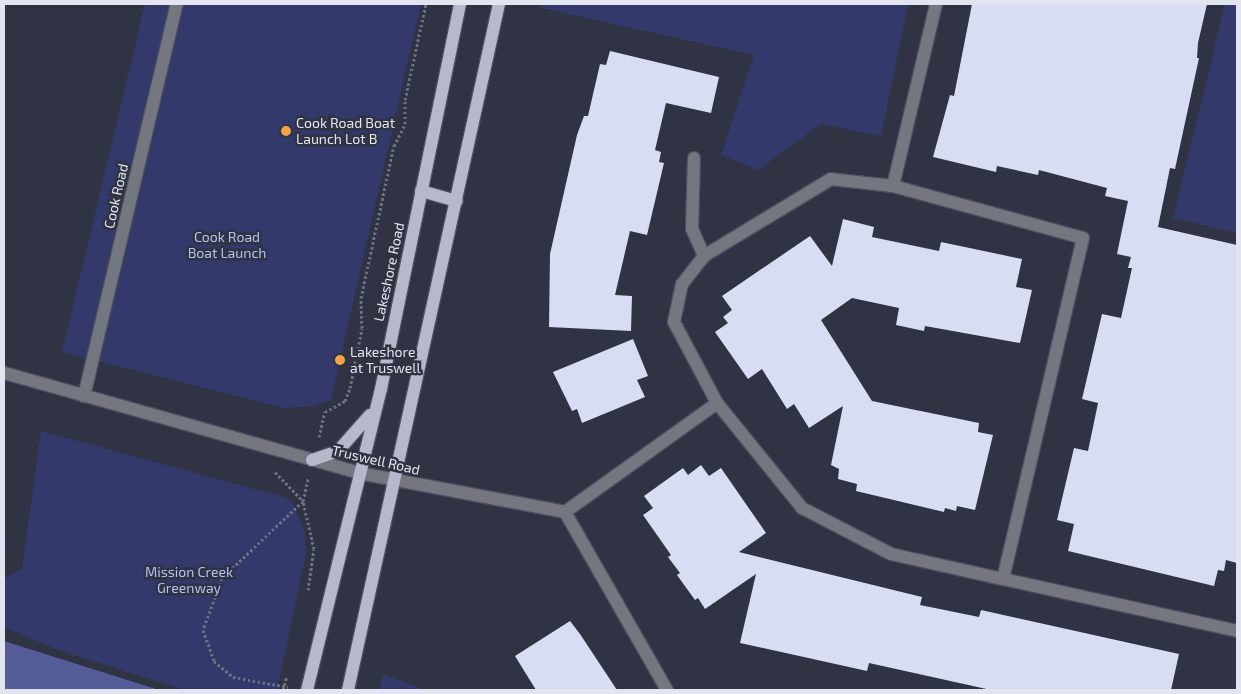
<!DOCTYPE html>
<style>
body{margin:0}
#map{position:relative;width:1241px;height:694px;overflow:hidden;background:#2f3343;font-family:"Exo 2",sans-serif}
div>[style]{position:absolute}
.green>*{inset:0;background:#33396a}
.water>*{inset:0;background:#545d97}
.building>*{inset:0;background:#d9ddf3}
.path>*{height:3px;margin-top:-1.5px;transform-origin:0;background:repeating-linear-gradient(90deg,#6d707e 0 2.5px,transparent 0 5px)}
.roads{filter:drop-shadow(1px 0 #4c4f5f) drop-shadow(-1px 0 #4c4f5f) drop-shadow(0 1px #4c4f5f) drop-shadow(0 -1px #4c4f5f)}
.minor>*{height:12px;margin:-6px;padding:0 6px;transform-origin:6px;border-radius:6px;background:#757780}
.major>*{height:12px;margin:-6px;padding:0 6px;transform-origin:6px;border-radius:6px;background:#b5b9cb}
.path-bridge>*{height:3px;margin-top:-1.5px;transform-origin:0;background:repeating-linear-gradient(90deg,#6d707e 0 2.5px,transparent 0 5px)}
.dots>*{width:14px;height:14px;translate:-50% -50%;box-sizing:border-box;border:2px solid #2f3343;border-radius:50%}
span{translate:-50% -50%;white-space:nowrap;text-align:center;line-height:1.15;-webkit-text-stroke:5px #2f3343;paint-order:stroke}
.poi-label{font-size:14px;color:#e2e4ef}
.left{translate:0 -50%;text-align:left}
.street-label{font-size:14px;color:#e2e4ef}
.park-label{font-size:14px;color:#b5c0f3}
.frame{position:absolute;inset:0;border:5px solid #e2e4ef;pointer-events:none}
</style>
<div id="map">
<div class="green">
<i style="clip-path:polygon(145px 4px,421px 4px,331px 400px,314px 406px,284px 408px,62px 352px)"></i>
<i style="clip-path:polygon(542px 4px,908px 4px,881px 136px,821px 124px,758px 170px,721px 155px,754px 55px,541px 8px)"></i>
<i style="clip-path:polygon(1225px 4px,1237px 4px,1237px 233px,1173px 218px)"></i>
<i style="clip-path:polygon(41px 431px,287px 498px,293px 504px,305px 532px,306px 555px,277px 690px,185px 690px,61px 651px,4px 627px,4px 579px,22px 568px)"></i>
<i style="clip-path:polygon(383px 674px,426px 690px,379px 690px)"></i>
</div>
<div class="water">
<i style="clip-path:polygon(4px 641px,159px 690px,4px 690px)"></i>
</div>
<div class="building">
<i style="clip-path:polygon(972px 4px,1207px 4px,1198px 43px,1197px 58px,1199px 58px,1175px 169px,1170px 168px,1158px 227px,1237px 245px,1237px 563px,1226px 560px,1224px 571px,1218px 570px,1214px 586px,1068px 551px,1074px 524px,1057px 520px,1074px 448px,1088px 451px,1098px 403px,1082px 399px,1102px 314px,1121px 318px,1132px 268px,1128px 268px,1131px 257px,1117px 254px,1128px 201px,1105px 196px,1107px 188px,1039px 170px,1038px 175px,997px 166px,996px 172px,933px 157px,950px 95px,954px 96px)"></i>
<i style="clip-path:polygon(610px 51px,719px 77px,711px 113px,666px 103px,655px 150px,661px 152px,659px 162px,664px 163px,647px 235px,630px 231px,615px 295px,632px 296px,631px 331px,549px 327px,550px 254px,577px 135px,584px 116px,588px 116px,600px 64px,606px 65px)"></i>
<i style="clip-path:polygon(843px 219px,874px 227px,872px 237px,939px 251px,941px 242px,1022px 259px,1016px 287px,1032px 290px,1020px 343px,925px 326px,924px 331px,896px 325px,899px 308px,852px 298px,821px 320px,872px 401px,979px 423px,978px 432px,993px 435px,975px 510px,957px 506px,956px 511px,945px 508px,944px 512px,856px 491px,857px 484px,838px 479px,839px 469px,831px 465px,843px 406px,809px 428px,794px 404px,787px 409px,762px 369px,748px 379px,715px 332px,728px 323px,723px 317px,732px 310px,722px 296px,810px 236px,832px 266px)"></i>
<i style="clip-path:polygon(633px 339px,648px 376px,637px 380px,645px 397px,582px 423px,577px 409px,572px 411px,553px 372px)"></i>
<i style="clip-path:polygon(701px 465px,709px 476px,721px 468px,766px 533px,739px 552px,922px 597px,920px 605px,979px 617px,981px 610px,1179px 654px,1171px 690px,991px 690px,869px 663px,867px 671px,740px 643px,756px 574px,705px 609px,698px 598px,695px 600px,677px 575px,680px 573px,668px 557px,671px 555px,643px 515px,653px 508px,644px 496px,683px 468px,688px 475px)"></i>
<i style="clip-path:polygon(570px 621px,580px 634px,617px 690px,536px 690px,515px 656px)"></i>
</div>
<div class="path">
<i style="left:319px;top:437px;width:26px;rotate:-77deg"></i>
<i style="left:325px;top:412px;width:23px;rotate:-29deg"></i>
<i style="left:345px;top:401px;width:14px;rotate:-69deg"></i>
<i style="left:350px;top:388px;width:61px;rotate:-78.7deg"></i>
<i style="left:362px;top:328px;width:30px;rotate:-92deg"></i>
<i style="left:361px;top:298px;width:156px;rotate:-77.8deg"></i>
<i style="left:394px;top:146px;width:25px;rotate:-63deg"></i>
<i style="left:405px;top:124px;width:24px;rotate:-90deg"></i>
<i style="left:405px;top:100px;width:98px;rotate:-77.7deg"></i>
<i style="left:275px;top:472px;width:40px;rotate:46deg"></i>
<i style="left:303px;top:501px;width:112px;rotate:136.5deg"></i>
<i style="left:222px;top:578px;width:55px;rotate:110.1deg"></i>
<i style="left:203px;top:630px;width:33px;rotate:70deg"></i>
<i style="left:214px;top:661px;width:25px;rotate:40deg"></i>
<i style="left:233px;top:677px;width:56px;rotate:10.3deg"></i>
<i style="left:308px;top:590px;width:41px;rotate:-81.7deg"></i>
<i style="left:314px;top:549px;width:49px;rotate:-102.9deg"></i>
<i style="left:303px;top:501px;width:23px;rotate:-77deg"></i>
</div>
<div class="roads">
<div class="minor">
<i style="left:694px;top:158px;width:71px;rotate:91.6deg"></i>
<i style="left:692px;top:229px;width:30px;rotate:66deg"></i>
<i style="left:893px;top:186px;width:187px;rotate:-76.7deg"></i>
<i style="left:4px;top:373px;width:369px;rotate:15.7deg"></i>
<i style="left:359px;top:473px;width:210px;rotate:10.7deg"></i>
<i style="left:565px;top:512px;width:187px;rotate:-35.6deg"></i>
<i style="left:84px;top:396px;width:403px;rotate:-76.7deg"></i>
<i style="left:565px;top:512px;width:205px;rotate:60.2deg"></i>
<i style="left:1003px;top:579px;width:350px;rotate:-76.8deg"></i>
<i style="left:1083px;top:238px;width:197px;rotate:-164.7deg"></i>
<i style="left:893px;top:186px;width:62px;rotate:-173.6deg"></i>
<i style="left:831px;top:179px;width:149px;rotate:148.8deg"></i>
<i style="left:704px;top:256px;width:36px;rotate:128deg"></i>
<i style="left:682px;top:284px;width:39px;rotate:102deg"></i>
<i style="left:674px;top:322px;width:92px;rotate:62deg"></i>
<i style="left:717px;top:403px;width:135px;rotate:51deg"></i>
<i style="left:802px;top:508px;width:100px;rotate:27.3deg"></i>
<i style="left:891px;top:554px;width:115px;rotate:12.6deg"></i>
<i style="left:1003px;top:579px;width:240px;rotate:12.5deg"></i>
</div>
<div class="major">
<i style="left:421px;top:191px;width:37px;rotate:16deg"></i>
<i style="left:312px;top:460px;width:28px;rotate:-19deg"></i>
<i style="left:338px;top:451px;width:48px;rotate:-48.4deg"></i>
<i style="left:307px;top:690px;width:310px;rotate:-76.2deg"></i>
<i style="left:381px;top:389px;width:393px;rotate:-78.4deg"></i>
<i style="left:348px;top:690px;width:702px;rotate:-77.59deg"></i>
</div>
</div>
<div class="path-bridge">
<i style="left:283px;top:690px;width:15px;rotate:-74deg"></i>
</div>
<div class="dots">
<i style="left:286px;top:131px;background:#f5a346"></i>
<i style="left:340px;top:360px;background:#f5a346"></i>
</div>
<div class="poi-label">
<span class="left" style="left:296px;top:131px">Cook Road Boat<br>Launch Lot B</span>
<span class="left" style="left:350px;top:360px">Lakeshore<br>at Truswell</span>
</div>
<div class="street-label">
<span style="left:116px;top:196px;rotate:-77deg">Cook Road</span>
<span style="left:389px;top:272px;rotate:-78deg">Lakeshore Road</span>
<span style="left:376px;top:460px;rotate:13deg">Truswell Road</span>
</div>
<div class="park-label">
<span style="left:227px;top:245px">Cook Road<br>Boat Launch</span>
<span style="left:189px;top:580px">Mission Creek<br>Greenway</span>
</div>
<div class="frame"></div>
</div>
